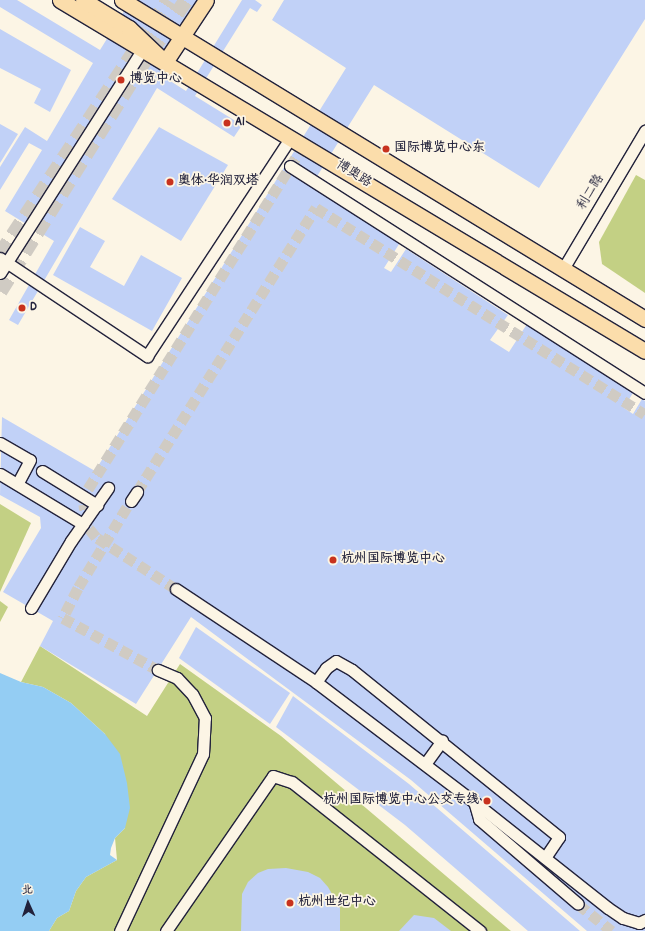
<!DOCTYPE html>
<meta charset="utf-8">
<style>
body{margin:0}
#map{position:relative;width:645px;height:931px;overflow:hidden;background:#fcf5e5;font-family:Dekko,"LXGW WenKai TC",sans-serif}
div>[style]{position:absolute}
.green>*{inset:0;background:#c3d084}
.water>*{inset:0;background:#94cdf3}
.building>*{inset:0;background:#c1d1f7}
.minor-tunnel>*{height:11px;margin-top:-5.5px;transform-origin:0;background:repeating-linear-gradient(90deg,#d0cbc3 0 11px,transparent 0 16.5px)}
.major-tunnel>*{height:15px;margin-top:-7.5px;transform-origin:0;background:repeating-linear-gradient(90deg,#d0cbc3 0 15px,transparent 0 23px)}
.roads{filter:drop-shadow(1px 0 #22223b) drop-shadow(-1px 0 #22223b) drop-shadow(0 1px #22223b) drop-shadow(0 -1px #22223b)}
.minor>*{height:11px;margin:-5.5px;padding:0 5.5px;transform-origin:5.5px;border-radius:5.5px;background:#fcf5e5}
.major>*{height:15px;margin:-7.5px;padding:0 7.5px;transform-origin:7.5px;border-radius:7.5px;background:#fbddab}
.dots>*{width:11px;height:11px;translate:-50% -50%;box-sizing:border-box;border:2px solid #fcf5e5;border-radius:50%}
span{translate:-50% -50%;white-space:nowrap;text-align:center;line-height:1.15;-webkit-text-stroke:3.5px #fcf5e5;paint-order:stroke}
.poi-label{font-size:13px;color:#22223b;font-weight:700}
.left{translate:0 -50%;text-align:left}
.right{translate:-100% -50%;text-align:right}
.street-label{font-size:13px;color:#22223b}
.north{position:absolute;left:8px;top:883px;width:40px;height:40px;-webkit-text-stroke:3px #fcf5e5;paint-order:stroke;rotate:357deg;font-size:11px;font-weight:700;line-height:16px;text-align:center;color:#22223b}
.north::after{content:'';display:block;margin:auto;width:14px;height:18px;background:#22223b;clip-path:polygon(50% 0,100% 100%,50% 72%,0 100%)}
</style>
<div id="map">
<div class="green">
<i style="clip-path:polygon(636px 175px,645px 180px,645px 293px,602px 264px,599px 242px)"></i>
<i style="clip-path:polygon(0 504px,31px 523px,0 592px)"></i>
<i style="clip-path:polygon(0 601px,8px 607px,0 622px)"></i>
<i style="clip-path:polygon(40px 646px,147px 716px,180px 664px,281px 736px,511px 931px,49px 931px,57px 918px,69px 911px,76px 891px,86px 877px,117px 860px,115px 838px,125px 828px,105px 734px,71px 703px,43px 687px,21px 682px)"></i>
</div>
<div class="water">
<i style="clip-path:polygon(0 673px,21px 682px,43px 687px,71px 703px,105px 734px,120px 754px,127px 783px,130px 808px,125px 828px,115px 838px,111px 848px,110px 855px,117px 860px,86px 877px,76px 891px,69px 911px,57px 918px,49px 931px,0 931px)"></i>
</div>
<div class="building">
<i style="clip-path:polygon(0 0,17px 0,100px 50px,131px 0,211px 0,164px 77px,186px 91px,242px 0,255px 0,262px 5px,257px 12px,250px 8px,195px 96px,242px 125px,234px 137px,157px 88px,18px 325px,9px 320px,54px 241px,5px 211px,42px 150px,29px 143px,0 190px,0 167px,25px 127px,47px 141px,93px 63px,0 7px)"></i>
<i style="clip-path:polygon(284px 0,645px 0,645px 19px,539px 188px,374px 85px,311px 186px,401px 241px,384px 268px,391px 272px,406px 249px,508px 315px,490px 340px,509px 352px,527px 324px,634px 391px,624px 408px,633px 414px,642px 399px,645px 401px,645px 931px,587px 931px,411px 780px,191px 617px,136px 704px,40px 646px,53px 621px,3px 592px,41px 528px,40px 517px,0 495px,2px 417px,95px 471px,346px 68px,272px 20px)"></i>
<i style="clip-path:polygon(0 29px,71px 70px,50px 112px,34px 103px,41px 89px,0 68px)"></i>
<i style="clip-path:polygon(0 124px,18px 134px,0 163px)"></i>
<i style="clip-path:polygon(159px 127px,228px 165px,181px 241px,112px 199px)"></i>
<i style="clip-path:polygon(80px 227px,105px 241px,90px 267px,124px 286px,141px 255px,182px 278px,152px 331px,53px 275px)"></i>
<i style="clip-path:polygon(196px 627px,290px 693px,270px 724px,179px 658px)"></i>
<i style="clip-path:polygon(293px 696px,409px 784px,580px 931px,528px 931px,405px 825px,276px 727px)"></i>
<i style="clip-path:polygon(286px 868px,308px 872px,320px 878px,328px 887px,340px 908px,340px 931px,241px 931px,242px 894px,248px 882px,258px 873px,268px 869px)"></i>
<i style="clip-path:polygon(414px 915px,434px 918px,451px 931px,399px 931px)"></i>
</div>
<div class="minor-tunnel">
<i style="left:137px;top:492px;width:336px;rotate:-57.8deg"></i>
<i style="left:316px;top:208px;width:388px;rotate:32.1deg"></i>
<i style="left:127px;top:507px;width:95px;rotate:121.2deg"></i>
<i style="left:78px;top:588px;width:34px;rotate:117deg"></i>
<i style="left:63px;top:618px;width:108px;rotate:28.7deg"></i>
<i style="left:176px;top:589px;width:95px;rotate:-147deg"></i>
<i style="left:96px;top:537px;width:14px;rotate:-129deg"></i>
<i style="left:87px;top:526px;width:22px;rotate:-98deg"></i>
<i style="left:84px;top:504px;width:16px;rotate:-75deg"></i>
<i style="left:88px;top:489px;width:406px;rotate:-57.9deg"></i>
<i style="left:578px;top:904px;width:43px;rotate:38.5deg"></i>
</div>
<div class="major-tunnel">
<i style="left:0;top:254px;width:305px;rotate:-56.5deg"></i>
<i style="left:0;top:291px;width:261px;rotate:-58deg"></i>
<i style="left:138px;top:70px;width:85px;rotate:-55.6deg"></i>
</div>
<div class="roads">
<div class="minor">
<i style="left:290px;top:166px;width:421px;rotate:32.6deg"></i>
<i style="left:0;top:258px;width:177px;rotate:33.7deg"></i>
<i style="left:147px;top:356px;width:262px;rotate:-56.7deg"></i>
<i style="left:563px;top:269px;width:161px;rotate:-59.3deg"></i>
<i style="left:0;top:273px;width:264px;rotate:-57.5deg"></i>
<i style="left:0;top:443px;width:34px;rotate:30deg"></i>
<i style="left:30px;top:460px;width:27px;rotate:118deg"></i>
<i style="left:42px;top:471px;width:65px;rotate:31.7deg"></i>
<i style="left:0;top:474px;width:97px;rotate:31.1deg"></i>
<i style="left:131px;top:501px;width:11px;rotate:-56deg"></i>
<i style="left:176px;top:589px;width:168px;rotate:33.6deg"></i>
<i style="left:316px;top:682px;width:197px;rotate:37.2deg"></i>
<i style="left:473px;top:801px;width:172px;rotate:38.4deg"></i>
<i style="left:608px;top:908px;width:18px;rotate:34deg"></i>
<i style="left:623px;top:918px;width:17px;rotate:17deg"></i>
<i style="left:639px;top:923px;width:7px;rotate:-27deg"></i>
<i style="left:31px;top:608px;width:78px;rotate:-59.2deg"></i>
<i style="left:71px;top:541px;width:65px;rotate:-55.1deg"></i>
<i style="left:316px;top:682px;width:17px;rotate:-54deg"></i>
<i style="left:326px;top:668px;width:12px;rotate:-35deg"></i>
<i style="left:336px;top:661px;width:18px;rotate:29deg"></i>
<i style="left:352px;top:670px;width:266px;rotate:38.9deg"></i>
<i style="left:559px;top:837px;width:25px;rotate:124deg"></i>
<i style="left:425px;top:764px;width:29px;rotate:-54deg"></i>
<i style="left:474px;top:801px;width:19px;rotate:74deg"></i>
<i style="left:479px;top:819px;width:130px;rotate:40.6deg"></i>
<i style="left:120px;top:931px;width:195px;rotate:-64.9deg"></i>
<i style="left:203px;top:754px;width:36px;rotate:-87deg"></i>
<i style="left:205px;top:718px;width:27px;rotate:-118deg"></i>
<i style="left:192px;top:694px;width:22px;rotate:-133deg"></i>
<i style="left:177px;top:678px;width:21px;rotate:-157deg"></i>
<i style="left:166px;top:931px;width:188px;rotate:-55.4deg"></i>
<i style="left:273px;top:776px;width:20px;rotate:18deg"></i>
<i style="left:292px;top:782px;width:240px;rotate:38.4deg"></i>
</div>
<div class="major">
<i style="left:60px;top:0;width:682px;rotate:30.96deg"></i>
<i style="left:83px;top:0;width:54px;rotate:31.3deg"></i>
<i style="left:129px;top:28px;width:50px;rotate:43.4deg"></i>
<i style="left:165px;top:62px;width:74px;rotate:-56.5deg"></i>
<i style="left:122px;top:0;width:613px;rotate:31.38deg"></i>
</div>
</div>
<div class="dots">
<i style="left:121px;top:80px;background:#c8321e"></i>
<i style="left:227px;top:123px;background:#c8321e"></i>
<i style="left:386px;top:149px;background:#c8321e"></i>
<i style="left:170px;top:182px;background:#c8321e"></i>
<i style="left:22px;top:308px;background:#c8321e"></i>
<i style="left:333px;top:560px;background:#c8321e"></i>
<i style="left:487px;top:801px;background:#c8321e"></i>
<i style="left:290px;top:903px;background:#c8321e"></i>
</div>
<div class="poi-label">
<span class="left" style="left:130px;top:80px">博览中心</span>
<span class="left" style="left:235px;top:123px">A1</span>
<span class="left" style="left:394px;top:149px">国际博览中心东</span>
<span class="left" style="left:178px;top:182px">奥体·华润双塔</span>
<span class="left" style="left:30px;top:308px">D</span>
<span class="left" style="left:341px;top:560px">杭州国际博览中心</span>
<span class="right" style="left:479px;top:801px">杭州国际博览中心公交专线</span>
<span class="left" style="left:298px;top:903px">杭州世纪中心</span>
</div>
<div class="street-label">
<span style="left:353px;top:175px;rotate:32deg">博奥路</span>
<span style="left:592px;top:193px;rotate:-59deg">利二路</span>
</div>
<div class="north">北</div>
</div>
